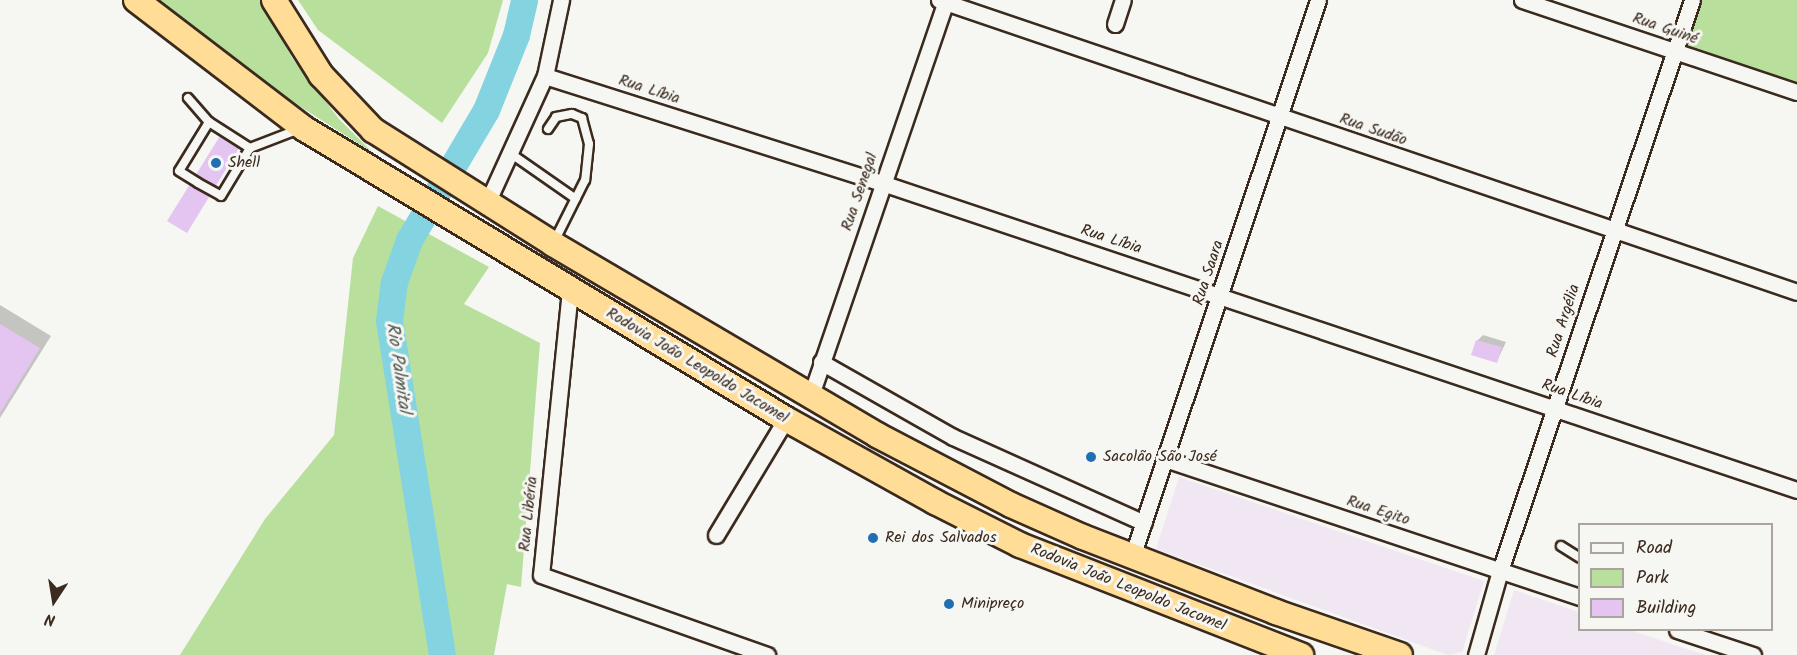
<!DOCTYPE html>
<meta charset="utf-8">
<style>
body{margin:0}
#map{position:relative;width:1797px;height:655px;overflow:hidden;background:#f6f6f2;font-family:Kalam,sans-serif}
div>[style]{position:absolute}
.built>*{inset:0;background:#f1e7f2}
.green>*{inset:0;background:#b8e09c}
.shadow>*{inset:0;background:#0003}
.river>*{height:27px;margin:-13.5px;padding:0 13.5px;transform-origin:13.5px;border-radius:13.5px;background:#84d3e1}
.building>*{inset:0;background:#e4c4f1}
.roads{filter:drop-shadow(2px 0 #3b2a1e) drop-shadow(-2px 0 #3b2a1e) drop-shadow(0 2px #3b2a1e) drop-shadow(0 -2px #3b2a1e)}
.service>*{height:8px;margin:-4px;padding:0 4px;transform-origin:4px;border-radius:4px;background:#f6f6f2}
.minor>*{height:15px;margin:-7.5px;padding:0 7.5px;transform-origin:7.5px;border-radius:7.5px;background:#f6f6f2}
.trunk>*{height:24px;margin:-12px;padding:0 12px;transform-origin:12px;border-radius:12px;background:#ffdd96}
.dots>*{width:16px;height:16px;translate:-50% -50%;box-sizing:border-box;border:3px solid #f6f6f2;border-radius:50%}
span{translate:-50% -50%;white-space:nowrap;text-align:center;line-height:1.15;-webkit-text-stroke:6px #f6f6f2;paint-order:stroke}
.street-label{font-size:16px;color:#3b2a1e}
.poi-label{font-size:16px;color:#3b2a1e}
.left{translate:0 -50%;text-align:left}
.water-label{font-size:18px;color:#4d544f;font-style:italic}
.legend{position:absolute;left:1578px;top:523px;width:195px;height:108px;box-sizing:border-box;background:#f6f6f2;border:2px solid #aba49d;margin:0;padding:8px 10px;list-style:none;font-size:18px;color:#3b2a1e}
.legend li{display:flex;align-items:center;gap:12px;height:30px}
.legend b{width:30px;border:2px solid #aba49d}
.north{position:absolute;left:24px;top:571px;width:60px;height:60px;-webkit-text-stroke:4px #f6f6f2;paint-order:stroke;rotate:192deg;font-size:16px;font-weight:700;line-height:24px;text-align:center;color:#3b2a1e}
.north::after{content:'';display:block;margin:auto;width:21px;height:27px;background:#3b2a1e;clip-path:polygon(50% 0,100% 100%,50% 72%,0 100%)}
</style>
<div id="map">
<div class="built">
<i style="clip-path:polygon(1179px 477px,1484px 581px,1462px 652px,1448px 655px,1156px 549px)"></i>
<i style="clip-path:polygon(1514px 590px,1579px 612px,1580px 630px,1630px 630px,1705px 655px,1494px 655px)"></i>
</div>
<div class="green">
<i style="clip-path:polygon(159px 0,261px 0,292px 58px,339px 119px,373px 153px,290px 100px)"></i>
<i style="clip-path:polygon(298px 0,503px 0,488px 53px,442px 123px,318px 30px)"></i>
<i style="clip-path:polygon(1692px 0,1797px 0,1797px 85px,1673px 51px)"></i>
<i style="clip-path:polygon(378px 206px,489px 267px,464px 304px,540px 343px,521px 587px,507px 584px,494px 655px,180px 655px,265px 519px,334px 435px,353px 258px)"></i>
</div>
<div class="shadow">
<i style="clip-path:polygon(223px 134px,240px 145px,187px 231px,221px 137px)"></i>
<i style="clip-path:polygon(0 305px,51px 336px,0 418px)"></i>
<i style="clip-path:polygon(1483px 335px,1506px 342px,1497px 361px,1477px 341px)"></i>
</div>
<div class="river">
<i style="left:442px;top:655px;width:338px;rotate:-99deg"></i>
<i style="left:389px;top:321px;width:39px;rotate:-83deg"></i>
<i style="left:394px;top:282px;width:45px;rotate:-70.3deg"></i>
<i style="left:409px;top:240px;width:151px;rotate:-59.4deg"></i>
<i style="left:486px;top:110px;width:81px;rotate:-68.2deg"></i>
<i style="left:516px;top:35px;width:36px;rotate:-77deg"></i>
</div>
<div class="building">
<i style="clip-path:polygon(220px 136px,239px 148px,187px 233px,167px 221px)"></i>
<i style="clip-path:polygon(0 324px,40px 348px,0 413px)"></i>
<i style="clip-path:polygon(1476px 340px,1502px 347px,1497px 363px,1471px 355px)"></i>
</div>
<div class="roads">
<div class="service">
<i style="left:188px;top:98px;width:32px;rotate:49deg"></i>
<i style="left:209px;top:122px;width:49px;rotate:32.4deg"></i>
<i style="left:250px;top:148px;width:50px;rotate:-21deg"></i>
<i style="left:209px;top:122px;width:57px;rotate:121.5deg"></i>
<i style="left:179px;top:171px;width:22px;rotate:32deg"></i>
<i style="left:198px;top:183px;width:26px;rotate:29deg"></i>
<i style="left:221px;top:196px;width:56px;rotate:-58.9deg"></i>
<i style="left:548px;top:129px;width:14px;rotate:-56deg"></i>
<i style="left:556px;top:117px;width:16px;rotate:-11deg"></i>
<i style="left:572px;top:114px;width:11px;rotate:22deg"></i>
<i style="left:582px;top:118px;width:27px;rotate:75deg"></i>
<i style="left:589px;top:144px;width:36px;rotate:96deg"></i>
<i style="left:585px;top:180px;width:67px;rotate:116.6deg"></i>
<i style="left:510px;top:153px;width:80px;rotate:34.9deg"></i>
<i style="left:1561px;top:546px;width:22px;rotate:32deg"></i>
</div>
<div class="minor">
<i style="left:939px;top:0;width:906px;rotate:18.79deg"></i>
<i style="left:1522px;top:0;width:290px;rotate:18.5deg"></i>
<i style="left:1115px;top:24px;width:25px;rotate:-72deg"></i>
<i style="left:545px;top:76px;width:354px;rotate:17.6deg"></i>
<i style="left:882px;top:183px;width:965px;rotate:18.55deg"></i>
<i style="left:487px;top:203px;width:140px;rotate:-65.5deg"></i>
<i style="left:545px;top:76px;width:78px;rotate:-78.1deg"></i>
<i style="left:570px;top:290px;width:286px;rotate:95.8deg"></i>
<i style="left:541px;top:575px;width:240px;rotate:19.5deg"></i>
<i style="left:821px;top:362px;width:152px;rotate:29.6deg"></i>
<i style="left:953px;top:437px;width:209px;rotate:24.2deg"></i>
<i style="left:811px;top:395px;width:417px;rotate:-71.1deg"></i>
<i style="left:1165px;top:459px;width:437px;rotate:18.4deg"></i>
<i style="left:716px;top:535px;width:135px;rotate:-58.9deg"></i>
<i style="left:1132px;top:557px;width:587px;rotate:-71.53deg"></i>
<i style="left:1677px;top:630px;width:80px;rotate:18.2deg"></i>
<i style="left:1476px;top:655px;width:87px;rotate:-74.1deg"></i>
<i style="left:1500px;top:571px;width:602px;rotate:-71.41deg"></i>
</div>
<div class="trunk">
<i style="left:136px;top:0;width:213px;rotate:37.4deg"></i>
<i style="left:305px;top:129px;width:562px;rotate:31.09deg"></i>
<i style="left:786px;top:419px;width:171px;rotate:29.1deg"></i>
<i style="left:935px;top:502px;width:95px;rotate:26.8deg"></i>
<i style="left:1020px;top:545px;width:302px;rotate:21.4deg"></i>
<i style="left:274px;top:0;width:89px;rotate:57.9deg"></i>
<i style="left:321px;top:75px;width:76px;rotate:46.6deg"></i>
<i style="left:373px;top:130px;width:213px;rotate:32.3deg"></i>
<i style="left:553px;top:244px;width:376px;rotate:30.5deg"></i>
<i style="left:877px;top:435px;width:151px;rotate:27.6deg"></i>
<i style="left:1011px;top:505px;width:79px;rotate:24deg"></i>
<i style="left:1083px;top:537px;width:207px;rotate:21.2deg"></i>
<i style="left:1276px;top:612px;width:131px;rotate:19.1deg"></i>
</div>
</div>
<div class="dots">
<i style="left:216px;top:163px;background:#1f6fb2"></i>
<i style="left:1091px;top:457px;background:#1f6fb2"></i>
<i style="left:873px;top:538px;background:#1f6fb2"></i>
<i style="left:949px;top:604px;background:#1f6fb2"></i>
</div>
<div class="street-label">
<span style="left:1665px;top:29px;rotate:19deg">Rua Guiné</span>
<span style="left:649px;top:90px;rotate:18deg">Rua Líbia</span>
<span style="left:1373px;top:130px;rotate:19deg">Rua Sudão</span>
<span style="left:860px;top:192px;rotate:-71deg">Rua Senegal</span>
<span style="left:1111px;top:240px;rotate:18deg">Rua Líbia</span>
<span style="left:1209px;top:273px;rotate:-72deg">Rua Saara</span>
<span style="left:1564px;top:321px;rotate:-72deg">Rua Argélia</span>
<span style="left:697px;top:366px;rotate:31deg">Rodovia João Leopoldo Jacomel</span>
<span style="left:1572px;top:395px;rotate:19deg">Rua Líbia</span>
<span style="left:1378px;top:511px;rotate:18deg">Rua Egito</span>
<span style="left:529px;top:514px;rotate:-84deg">Rua Libéria</span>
<span style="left:1128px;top:588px;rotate:22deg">Rodovia João Leopoldo Jacomel</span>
</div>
<div class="poi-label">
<span class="left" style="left:228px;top:163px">Shell</span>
<span class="left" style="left:1103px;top:457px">Sacolão São José</span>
<span class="left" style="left:885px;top:538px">Rei dos Salvados</span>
<span class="left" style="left:961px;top:604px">Minipreço</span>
</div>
<div class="water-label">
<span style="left:397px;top:368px;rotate:82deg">Rio Palmital</span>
</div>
<ul class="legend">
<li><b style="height:8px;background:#f6f6f2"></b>Road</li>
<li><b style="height:16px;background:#b8e09c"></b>Park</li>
<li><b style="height:16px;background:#e4c4f1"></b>Building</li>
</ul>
<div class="north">N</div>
</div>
